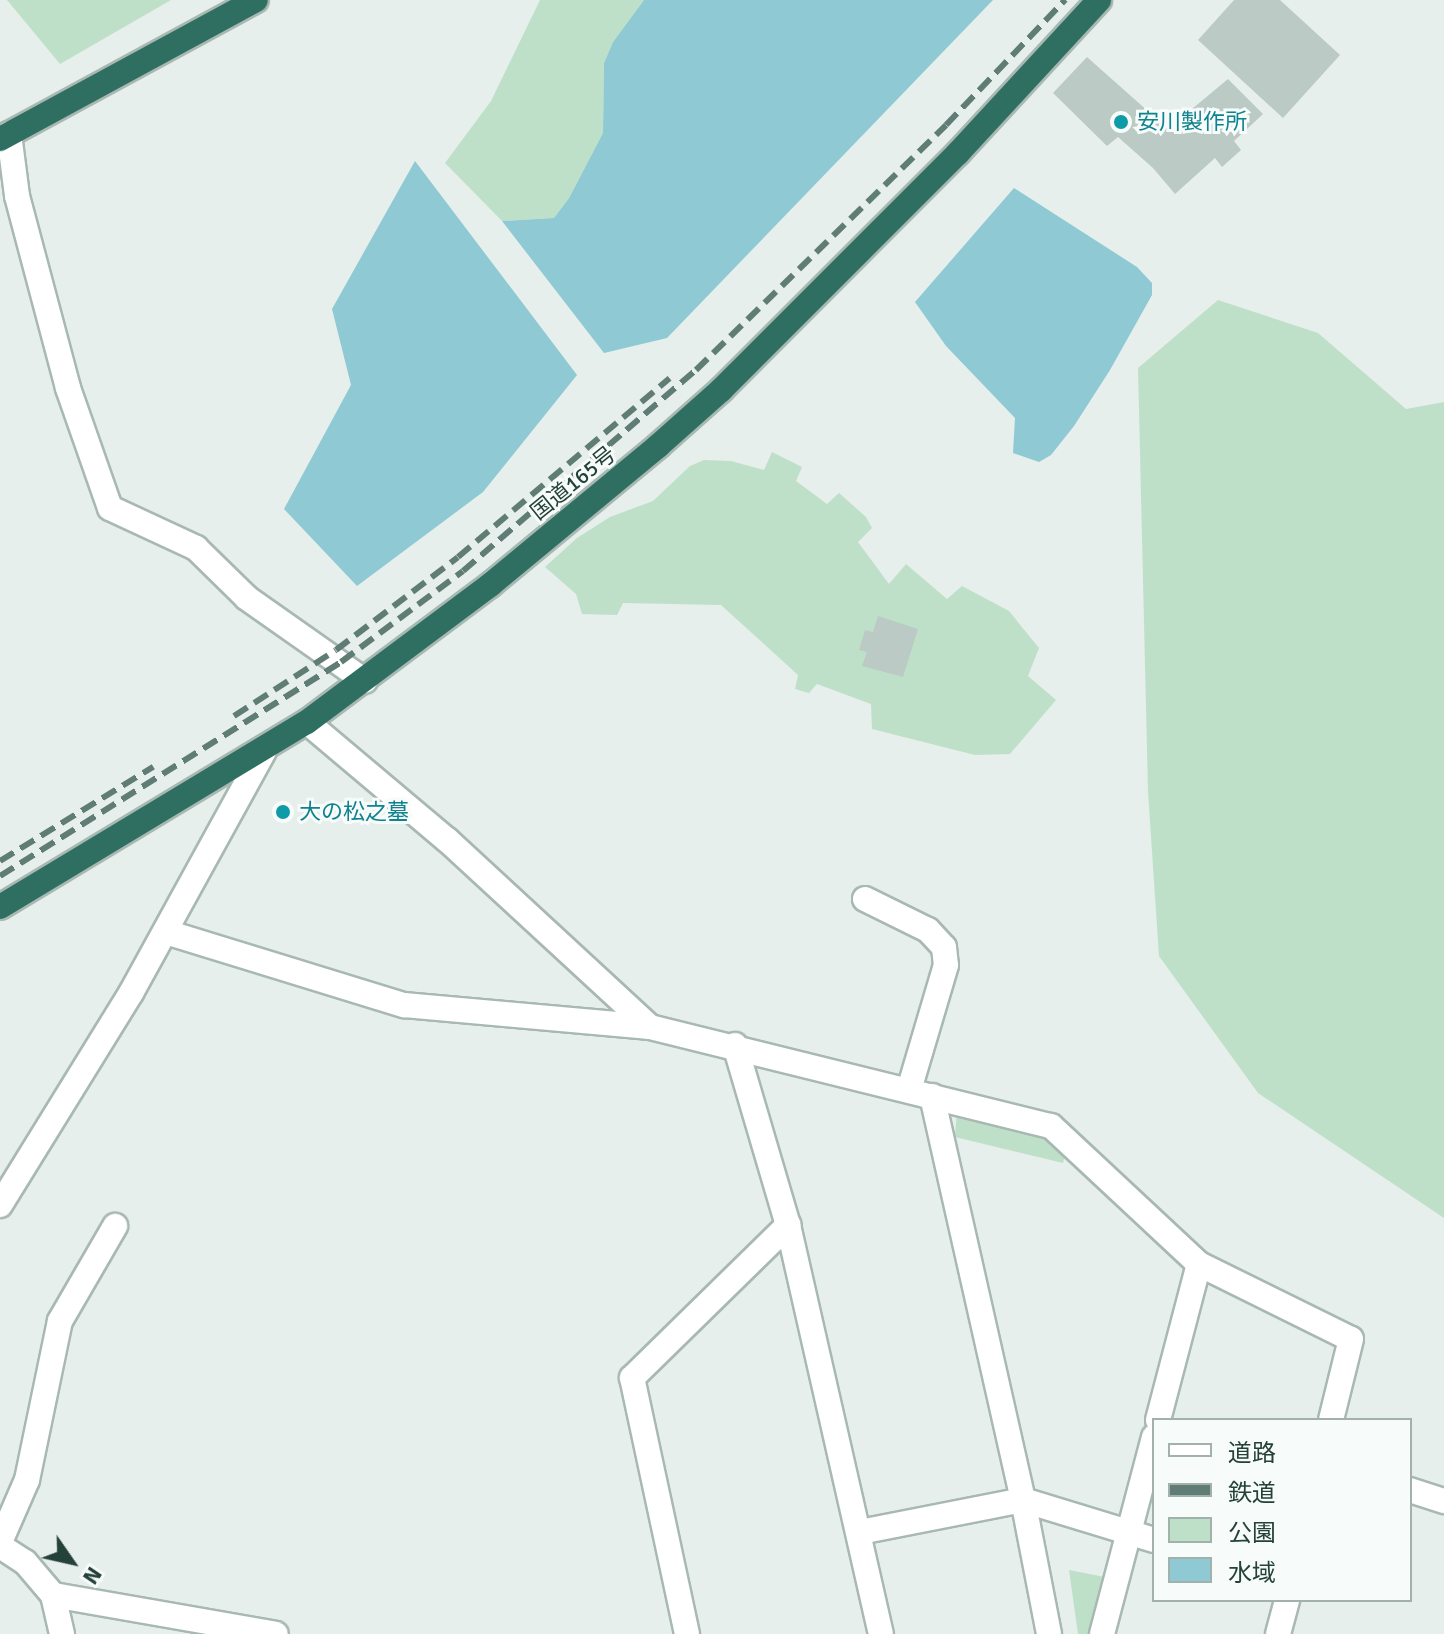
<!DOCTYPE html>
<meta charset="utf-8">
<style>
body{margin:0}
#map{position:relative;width:1444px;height:1634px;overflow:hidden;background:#e6efeb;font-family:Signika,"Noto Sans JP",sans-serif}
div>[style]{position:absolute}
.green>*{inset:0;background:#bfe0c8}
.water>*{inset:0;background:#8ec9d4}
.building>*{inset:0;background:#bbcac4}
.roads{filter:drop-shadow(2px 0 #a8b8b2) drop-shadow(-2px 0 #a8b8b2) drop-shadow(0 2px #a8b8b2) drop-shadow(0 -2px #a8b8b2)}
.minor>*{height:24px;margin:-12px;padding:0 12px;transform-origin:12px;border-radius:12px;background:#fff}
.highway>*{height:24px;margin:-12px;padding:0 12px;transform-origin:12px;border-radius:12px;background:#2f6f62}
.rail>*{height:6px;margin-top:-3px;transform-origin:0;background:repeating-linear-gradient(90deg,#5f7d75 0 16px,transparent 0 24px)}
.dots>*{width:22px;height:22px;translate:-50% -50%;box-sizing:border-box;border:4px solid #f7fbf9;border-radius:50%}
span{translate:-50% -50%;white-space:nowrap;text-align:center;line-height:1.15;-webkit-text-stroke:6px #f7fbf9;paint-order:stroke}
.culture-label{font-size:22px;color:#0d838f}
.left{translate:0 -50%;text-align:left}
.street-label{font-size:22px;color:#24423a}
.legend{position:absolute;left:1152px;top:1418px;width:260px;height:184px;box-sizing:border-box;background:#f7fbf9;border:2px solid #a3b1ad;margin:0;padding:10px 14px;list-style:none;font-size:24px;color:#24423a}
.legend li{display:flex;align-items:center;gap:16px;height:40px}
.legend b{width:40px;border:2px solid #a3b1ad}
.north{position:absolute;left:32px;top:1522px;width:80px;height:80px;-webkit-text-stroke:6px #f7fbf9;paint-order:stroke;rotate:124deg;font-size:22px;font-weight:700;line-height:32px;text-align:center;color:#24423a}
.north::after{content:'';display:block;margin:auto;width:28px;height:36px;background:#24423a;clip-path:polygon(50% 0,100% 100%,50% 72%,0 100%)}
</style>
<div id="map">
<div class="green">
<i style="clip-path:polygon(7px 0,171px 0,60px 64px)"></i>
<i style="clip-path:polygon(540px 0,644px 0,613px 42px,604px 63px,603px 133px,569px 198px,554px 218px,502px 221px,445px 163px,491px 101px)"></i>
<i style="clip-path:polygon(1218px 300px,1318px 333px,1406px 409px,1444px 402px,1444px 1218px,1258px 1093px,1159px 956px,1148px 792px,1138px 368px)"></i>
<i style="clip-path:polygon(772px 452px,802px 467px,796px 481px,827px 504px,839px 493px,866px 517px,872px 528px,858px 542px,889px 584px,906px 564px,947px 599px,962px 586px,1009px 611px,1039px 648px,1028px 676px,1056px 700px,1010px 754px,975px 755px,872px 729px,871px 704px,817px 684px,809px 693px,795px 689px,798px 675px,721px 605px,623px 603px,617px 615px,582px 614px,576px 594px,545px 567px,577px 538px,610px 517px,653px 501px,690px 466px,704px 460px,731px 461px,764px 470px)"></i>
<i style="clip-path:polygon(957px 1111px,1051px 1126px,1066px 1152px,1063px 1163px,955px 1137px)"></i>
<i style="clip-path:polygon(1069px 1570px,1110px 1578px,1097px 1634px,1078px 1634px)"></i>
</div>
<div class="water">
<i style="clip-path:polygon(644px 0,993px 0,667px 338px,604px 353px,502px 221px,554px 218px,569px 198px,603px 133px,604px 63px,613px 42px)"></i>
<i style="clip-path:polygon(415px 161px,577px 375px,483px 492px,357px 586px,284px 509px,351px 385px,332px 309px)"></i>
<i style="clip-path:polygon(1014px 188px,1137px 267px,1152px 283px,1152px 295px,1110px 370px,1074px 426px,1051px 455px,1039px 462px,1013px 453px,1015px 418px,946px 346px,915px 302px)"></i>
</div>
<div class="building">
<i style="clip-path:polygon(1234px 0,1280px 0,1340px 55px,1283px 118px,1198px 40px)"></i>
<i style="clip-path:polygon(1087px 57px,1168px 129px,1228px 79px,1263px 114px,1234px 141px,1241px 150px,1222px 167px,1215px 158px,1175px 194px,1153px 168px,1118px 137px,1107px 146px,1053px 93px)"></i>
<i style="clip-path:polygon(878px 616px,918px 629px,903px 677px,862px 666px,867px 652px,859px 650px,865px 630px,873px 632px)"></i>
</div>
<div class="roads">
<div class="minor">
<i style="left:9px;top:134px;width:63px;rotate:82.6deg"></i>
<i style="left:17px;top:196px;width:199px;rotate:75.1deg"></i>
<i style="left:68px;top:388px;width:127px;rotate:70.7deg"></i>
<i style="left:110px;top:508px;width:95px;rotate:24.9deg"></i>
<i style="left:196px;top:548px;width:71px;rotate:44.4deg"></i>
<i style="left:247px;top:598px;width:144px;rotate:35.1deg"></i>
<i style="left:865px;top:899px;width:70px;rotate:26.2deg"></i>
<i style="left:928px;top:930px;width:23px;rotate:47deg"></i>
<i style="left:944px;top:947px;width:18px;rotate:84deg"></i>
<i style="left:946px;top:965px;width:130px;rotate:106.5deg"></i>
<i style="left:166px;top:932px;width:249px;rotate:17.1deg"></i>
<i style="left:404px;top:1005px;width:247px;rotate:5.1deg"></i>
<i style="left:650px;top:1027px;width:276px;rotate:-137.3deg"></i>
<i style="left:447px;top:840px;width:183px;rotate:-139.9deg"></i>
<i style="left:650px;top:1027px;width:413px;rotate:13.9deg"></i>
<i style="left:1051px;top:1126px;width:202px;rotate:43deg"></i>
<i style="left:1199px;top:1264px;width:169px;rotate:26.3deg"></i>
<i style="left:1351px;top:1339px;width:83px;rotate:103.9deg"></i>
<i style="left:735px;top:1045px;width:188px;rotate:73.6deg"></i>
<i style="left:788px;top:1225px;width:419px;rotate:77.2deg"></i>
<i style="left:932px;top:1096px;width:414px;rotate:77.3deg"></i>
<i style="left:1023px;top:1500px;width:136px;rotate:79deg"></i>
<i style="left:0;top:1205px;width:249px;rotate:-58.3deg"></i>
<i style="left:131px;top:993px;width:276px;rotate:-61.2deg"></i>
<i style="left:1158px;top:1420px;width:161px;rotate:-75.3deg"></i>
<i style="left:1410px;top:1490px;width:36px;rotate:18deg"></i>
<i style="left:860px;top:1532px;width:166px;rotate:-11.1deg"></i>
<i style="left:1023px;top:1500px;width:137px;rotate:17deg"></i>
<i style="left:0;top:1542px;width:68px;rotate:-66.5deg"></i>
<i style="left:27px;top:1480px;width:162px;rotate:-78.3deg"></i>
<i style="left:60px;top:1321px;width:110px;rotate:-59.9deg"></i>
<i style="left:0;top:1546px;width:30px;rotate:33deg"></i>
<i style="left:25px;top:1562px;width:43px;rotate:49.7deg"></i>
<i style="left:53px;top:1595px;width:40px;rotate:77deg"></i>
<i style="left:53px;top:1595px;width:226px;rotate:9.9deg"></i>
<i style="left:687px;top:1634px;width:262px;rotate:-102.1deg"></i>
<i style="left:632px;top:1378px;width:219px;rotate:-44.4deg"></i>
<i style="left:1102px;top:1634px;width:204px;rotate:-75.2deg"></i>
<i style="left:1278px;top:1634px;width:35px;rotate:-75deg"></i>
</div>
<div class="highway">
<i style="left:0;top:139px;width:291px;rotate:-28.5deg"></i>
<i style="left:0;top:907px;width:358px;rotate:-31.1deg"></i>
<i style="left:307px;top:722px;width:229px;rotate:-36.8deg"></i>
<i style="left:490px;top:585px;width:218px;rotate:-39.6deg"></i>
<i style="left:658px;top:446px;width:84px;rotate:-41.6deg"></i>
<i style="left:721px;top:390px;width:335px;rotate:-45deg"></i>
<i style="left:958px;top:153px;width:208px;rotate:-47.3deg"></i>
</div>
</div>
<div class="rail">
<i style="left:234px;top:716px;width:121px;rotate:-32.9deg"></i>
<i style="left:336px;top:650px;width:153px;rotate:-37.3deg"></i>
<i style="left:458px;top:557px;width:277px;rotate:-40.2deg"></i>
<i style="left:0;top:861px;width:180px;rotate:-31.6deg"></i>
<i style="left:0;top:876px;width:403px;rotate:-32.1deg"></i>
<i style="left:341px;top:662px;width:152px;rotate:-36.7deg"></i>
<i style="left:463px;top:571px;width:308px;rotate:-40.8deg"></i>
<i style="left:696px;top:370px;width:350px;rotate:-44.4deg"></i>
<i style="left:946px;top:125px;width:173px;rotate:-46.4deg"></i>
</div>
<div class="dots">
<i style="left:1121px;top:122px;background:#0f9aa8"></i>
<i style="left:283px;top:812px;background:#0f9aa8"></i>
</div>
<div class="culture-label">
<span class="left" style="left:1137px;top:122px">安川製作所</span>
<span class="left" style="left:299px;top:812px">大の松之墓</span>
</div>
<div class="street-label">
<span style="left:573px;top:483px;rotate:-39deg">国道165号</span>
</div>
<ul class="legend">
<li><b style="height:10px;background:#fff"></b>道路</li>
<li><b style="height:10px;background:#5f7d75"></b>鉄道</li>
<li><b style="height:22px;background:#bfe0c8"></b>公園</li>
<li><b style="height:22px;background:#8ec9d4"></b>水域</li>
</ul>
<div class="north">N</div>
</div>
